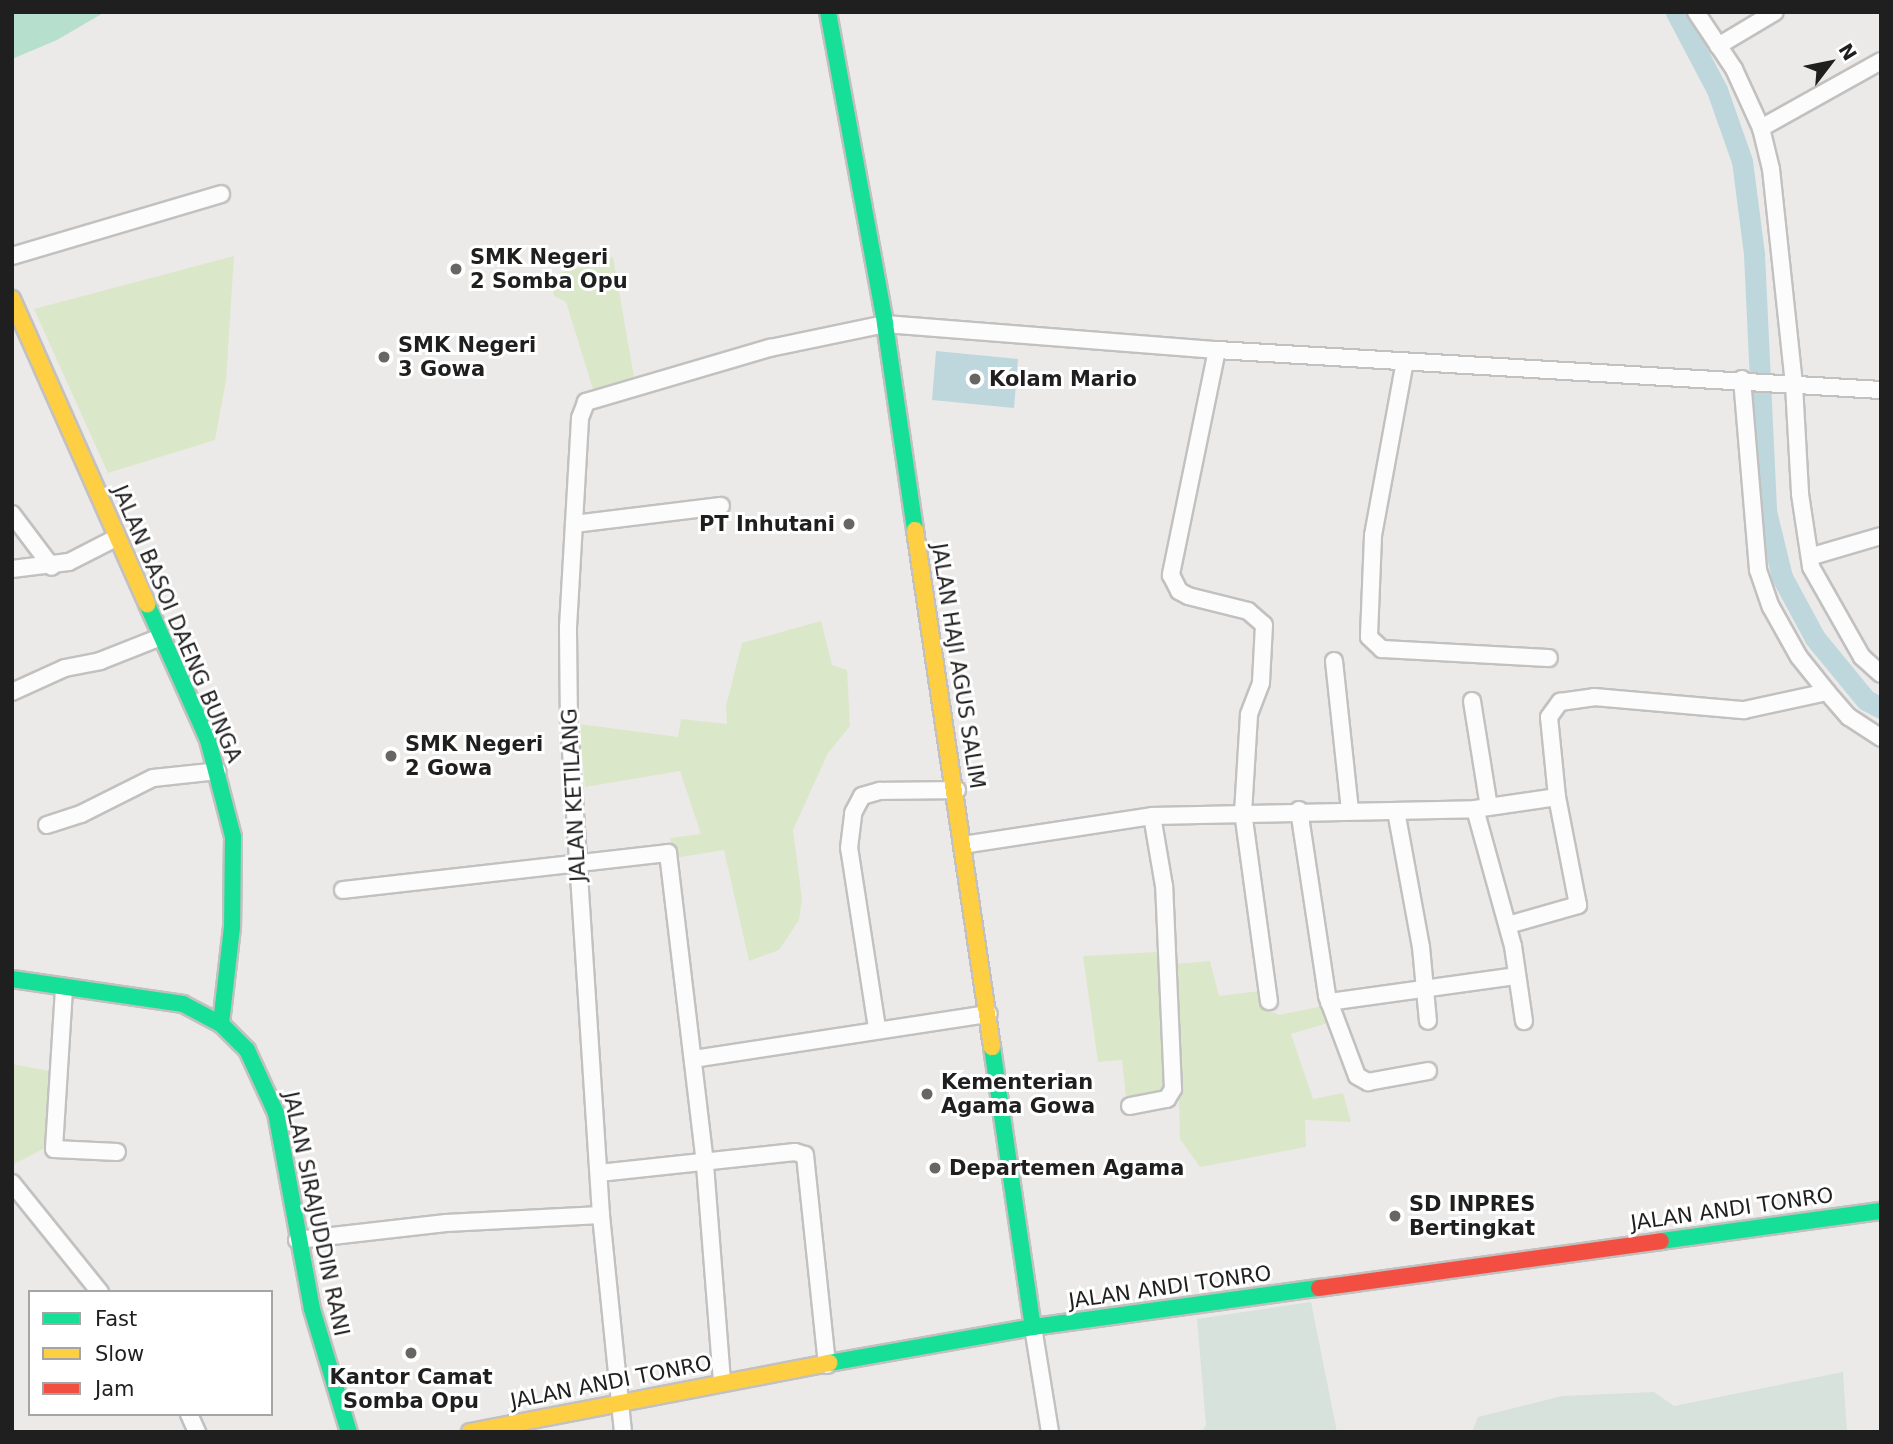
<!DOCTYPE html>
<style>
body{margin:0}
#map{position:relative;width:1893px;height:1444px;overflow:hidden;background:#eceae8;font-family:"DejaVu Sans",sans-serif}
div>[style]{position:absolute}
.grass>*{inset:0;background:#dae7c9}
.wetland>*{inset:0;background:#d6e2db}
.pitch>*{inset:0;background:#b7dfcd}
.water>*{inset:0;background:#bed7dd}
.canal>*{height:21px;margin:-10.5px;padding:0 10.5px;transform-origin:10.5px;border-radius:10.5px;background:#bed7dd}
.roads{filter:drop-shadow(2px 0 #c2c1c0) drop-shadow(-2px 0 #c2c1c0) drop-shadow(0 2px #c2c1c0) drop-shadow(0 -2px #c2c1c0)}
.street>*{height:16px;margin:-8px;padding:0 8px;transform-origin:8px;border-radius:8px;background:#fcfcfc}
.fast>*{height:16px;margin:-8px;padding:0 8px;transform-origin:8px;border-radius:8px;background:#16e098}
.slow>*{height:16px;margin:-8px;padding:0 8px;transform-origin:8px;border-radius:8px;background:#ffcf43}
.jam>*{height:16px;margin:-8px;padding:0 8px;transform-origin:8px;border-radius:8px;background:#f24e42}
.dots>*{width:19px;height:19px;translate:-50% -50%;box-sizing:border-box;border:4px solid #fff;border-radius:50%}
span{translate:-50% -50%;white-space:nowrap;text-align:center;line-height:1.15;-webkit-text-stroke:6px #fff;paint-order:stroke}
.poi-label{font-size:21px;color:#1f1f1f;font-weight:700}
.left{translate:0 -50%;text-align:left}
.right{translate:-100% -50%;text-align:right}
.street-label{font-size:21px;color:#1f1f1f}
.frame{position:absolute;inset:0;border:14px solid #1f1f1f;pointer-events:none}
.legend{position:absolute;left:28px;top:1290px;width:245px;height:126px;box-sizing:border-box;background:#fff;border:2px solid #a5a5a5;margin:0;padding:9px 12px;list-style:none;font-size:21px;color:#1f1f1f}
.legend li{display:flex;align-items:center;gap:14px;height:35px}
.legend b{width:35px;border:2px solid #a5a5a5}
.north{position:absolute;left:1795px;top:28px;width:70px;height:70px;-webkit-text-stroke:5px #fff;paint-order:stroke;rotate:58deg;font-size:19px;font-weight:700;line-height:28px;text-align:center;color:#1f1f1f}
.north::after{content:'';display:block;margin:auto;width:24px;height:32px;background:#1f1f1f;clip-path:polygon(50% 0,100% 100%,50% 72%,0 100%)}
</style>
<div id="map">
<div class="grass">
<i style="clip-path:polygon(234px 256px,226px 380px,215px 440px,108px 473px,34px 309px)"></i>
<i style="clip-path:polygon(613px 257px,634px 377px,593px 389px,566px 302px,554px 296px,550px 276px)"></i>
<i style="clip-path:polygon(821px 621px,832px 665px,847px 670px,850px 726px,828px 753px,793px 830px,802px 899px,799px 920px,779px 950px,749px 961px,724px 850px,675px 858px,670px 838px,701px 834px,680px 771px,585px 787px,579px 724px,678px 737px,681px 719px,727px 724px,726px 706px,742px 643px)"></i>
<i style="clip-path:polygon(1158px 952px,1167px 1090px,1126px 1098px,1122px 1060px,1098px 1062px,1083px 956px)"></i>
<i style="clip-path:polygon(1210px 961px,1219px 996px,1260px 991px,1265px 1008px,1279px 1015px,1323px 1006px,1331px 1022px,1291px 1034px,1313px 1099px,1343px 1093px,1351px 1122px,1305px 1120px,1306px 1147px,1200px 1167px,1180px 1139px,1175px 964px)"></i>
<i style="clip-path:polygon(12px 1064px,49px 1071px,47px 1147px,12px 1165px)"></i>
</div>
<div class="wetland">
<i style="clip-path:polygon(1311px 1302px,1337px 1432px,1202px 1432px,1206px 1425px,1197px 1319px)"></i>
<i style="clip-path:polygon(1843px 1372px,1847px 1432px,1472px 1432px,1478px 1417px,1562px 1396px,1654px 1392px,1674px 1406px)"></i>
</div>
<div class="pitch">
<i style="clip-path:polygon(12px 12px,105px 12px,57px 40px,12px 59px)"></i>
</div>
<div class="water">
<i style="clip-path:polygon(936px 351px,1018px 359px,1014px 408px,932px 400px)"></i>
</div>
<div class="canal">
<i style="left:1676px;top:12px;width:88px;rotate:62.3deg"></i>
<i style="left:1717px;top:90px;width:75px;rotate:70.6deg"></i>
<i style="left:1742px;top:161px;width:94px;rotate:82.6deg"></i>
<i style="left:1754px;top:254px;width:257px;rotate:87.3deg"></i>
<i style="left:1766px;top:511px;width:68px;rotate:76.4deg"></i>
<i style="left:1782px;top:577px;width:69px;rotate:61.6deg"></i>
<i style="left:1815px;top:638px;width:80px;rotate:50.6deg"></i>
<i style="left:1866px;top:700px;width:17px;rotate:28deg"></i>
</div>
<div class="roads">
<div class="street">
<i style="left:1696px;top:12px;width:69px;rotate:56.3deg"></i>
<i style="left:1734px;top:69px;width:65px;rotate:65.4deg"></i>
<i style="left:1761px;top:128px;width:42px;rotate:76.3deg"></i>
<i style="left:1771px;top:169px;width:217px;rotate:83.9deg"></i>
<i style="left:1794px;top:385px;width:109px;rotate:86.8deg"></i>
<i style="left:1800px;top:494px;width:74px;rotate:81.4deg"></i>
<i style="left:1811px;top:567px;width:103px;rotate:60.5deg"></i>
<i style="left:1862px;top:657px;width:25px;rotate:42deg"></i>
<i style="left:1718px;top:46px;width:66px;rotate:-30.8deg"></i>
<i style="left:1761px;top:128px;width:137px;rotate:-29.2deg"></i>
<i style="left:12px;top:256px;width:218px;rotate:-16.5deg"></i>
<i style="left:1217px;top:350px;width:230px;rotate:101.6deg"></i>
<i style="left:1171px;top:575px;width:18px;rotate:63deg"></i>
<i style="left:1179px;top:591px;width:10px;rotate:29deg"></i>
<i style="left:1188px;top:596px;width:62px;rotate:14deg"></i>
<i style="left:1248px;top:611px;width:21px;rotate:41deg"></i>
<i style="left:1264px;top:625px;width:58px;rotate:93deg"></i>
<i style="left:1261px;top:683px;width:34px;rotate:111deg"></i>
<i style="left:1249px;top:715px;width:97px;rotate:93.5deg"></i>
<i style="left:1243px;top:812px;width:191px;rotate:82.2deg"></i>
<i style="left:1405px;top:361px;width:178px;rotate:100.4deg"></i>
<i style="left:1373px;top:536px;width:101px;rotate:92.3deg"></i>
<i style="left:1369px;top:637px;width:18px;rotate:43deg"></i>
<i style="left:1382px;top:649px;width:167px;rotate:3.1deg"></i>
<i style="left:1742px;top:379px;width:192px;rotate:85.2deg"></i>
<i style="left:1758px;top:570px;width:39px;rotate:71deg"></i>
<i style="left:1771px;top:607px;width:57px;rotate:60.8deg"></i>
<i style="left:1799px;top:657px;width:45px;rotate:51.3deg"></i>
<i style="left:1827px;top:692px;width:33px;rotate:49deg"></i>
<i style="left:1849px;top:717px;width:38px;rotate:33deg"></i>
<i style="left:12px;top:514px;width:66px;rotate:53deg"></i>
<i style="left:574px;top:524px;width:148px;rotate:-7deg"></i>
<i style="left:1816px;top:555px;width:68px;rotate:-16.3deg"></i>
<i style="left:12px;top:569px;width:57px;rotate:-7deg"></i>
<i style="left:69px;top:562px;width:53px;rotate:-27.1deg"></i>
<i style="left:1334px;top:661px;width:150px;rotate:83.9deg"></i>
<i style="left:12px;top:692px;width:58px;rotate:-24.4deg"></i>
<i style="left:65px;top:668px;width:36px;rotate:-11deg"></i>
<i style="left:100px;top:661px;width:66px;rotate:-21.5deg"></i>
<i style="left:1472px;top:701px;width:107px;rotate:80.9deg"></i>
<i style="left:1475px;top:809px;width:142px;rotate:74.5deg"></i>
<i style="left:1513px;top:946px;width:76px;rotate:81.7deg"></i>
<i style="left:1299px;top:810px;width:188px;rotate:81.4deg"></i>
<i style="left:1327px;top:996px;width:85px;rotate:69.4deg"></i>
<i style="left:1357px;top:1076px;width:13px;rotate:29deg"></i>
<i style="left:1368px;top:1082px;width:61px;rotate:-10.4deg"></i>
<i style="left:1396px;top:811px;width:138px;rotate:79.6deg"></i>
<i style="left:1421px;top:947px;width:74px;rotate:84.6deg"></i>
<i style="left:47px;top:825px;width:36px;rotate:-18deg"></i>
<i style="left:81px;top:814px;width:80px;rotate:-26.6deg"></i>
<i style="left:153px;top:778px;width:65px;rotate:-6.1deg"></i>
<i style="left:963px;top:845px;width:191px;rotate:-8.7deg"></i>
<i style="left:1152px;top:816px;width:323px;rotate:-1.2deg"></i>
<i style="left:1475px;top:809px;width:83px;rotate:-8.3deg"></i>
<i style="left:1557px;top:797px;width:80px;rotate:-95.7deg"></i>
<i style="left:1549px;top:717px;width:19px;rotate:-54deg"></i>
<i style="left:1560px;top:702px;width:34px;rotate:-8deg"></i>
<i style="left:1594px;top:697px;width:151px;rotate:5deg"></i>
<i style="left:1744px;top:710px;width:85px;rotate:-12.2deg"></i>
<i style="left:343px;top:890px;width:327px;rotate:-6.5deg"></i>
<i style="left:668px;top:853px;width:314px;rotate:83.2deg"></i>
<i style="left:705px;top:1165px;width:218px;rotate:85.5deg"></i>
<i style="left:1508px;top:925px;width:73px;rotate:-15.9deg"></i>
<i style="left:1578px;top:905px;width:110px;rotate:-101deg"></i>
<i style="left:64px;top:989px;width:160px;rotate:93.6deg"></i>
<i style="left:54px;top:1149px;width:63px;rotate:2.7deg"></i>
<i style="left:1329px;top:1002px;width:189px;rotate:-7.9deg"></i>
<i style="left:877px;top:1028px;width:182px;rotate:-98.8deg"></i>
<i style="left:849px;top:848px;width:35px;rotate:-83deg"></i>
<i style="left:853px;top:813px;width:19px;rotate:-62deg"></i>
<i style="left:862px;top:796px;width:19px;rotate:-16deg"></i>
<i style="left:880px;top:791px;width:77px;rotate:-0.7deg"></i>
<i style="left:694px;top:1059px;width:298px;rotate:-8.7deg"></i>
<i style="left:1130px;top:1106px;width:38px;rotate:-11deg"></i>
<i style="left:1167px;top:1099px;width:12px;rotate:-59deg"></i>
<i style="left:1173px;top:1089px;width:203px;rotate:-92.5deg"></i>
<i style="left:1164px;top:886px;width:71px;rotate:-99.7deg"></i>
<i style="left:599px;top:1173px;width:197px;rotate:-6.1deg"></i>
<i style="left:795px;top:1152px;width:10px;rotate:17deg"></i>
<i style="left:805px;top:1155px;width:211px;rotate:84deg"></i>
<i style="left:12px;top:1183px;width:140px;rotate:51.1deg"></i>
<i style="left:297px;top:1240px;width:150px;rotate:-6.5deg"></i>
<i style="left:446px;top:1223px;width:155px;rotate:-3deg"></i>
<i style="left:1033px;top:1327px;width:106px;rotate:80.8deg"></i>
<i style="left:189px;top:1414px;width:20px;rotate:66deg"></i>
<i style="left:623px;top:1432px;width:218px;rotate:-95.8deg"></i>
<i style="left:601px;top:1215px;width:490px;rotate:-93.7deg"></i>
<i style="left:569px;top:726px;width:99px;rotate:-90.6deg"></i>
<i style="left:568px;top:627px;width:209px;rotate:-86.7deg"></i>
<i style="left:580px;top:418px;width:17px;rotate:-69deg"></i>
<i style="left:586px;top:402px;width:192px;rotate:-16.4deg"></i>
<i style="left:770px;top:348px;width:117px;rotate:-11.8deg"></i>
<i style="left:885px;top:324px;width:333px;rotate:4.5deg"></i>
<i style="left:1217px;top:350px;width:665px;rotate:3.45deg"></i>
</div>
<div class="fast">
<i style="left:828px;top:12px;width:317px;rotate:79.6deg"></i>
<i style="left:885px;top:324px;width:208px;rotate:81.7deg"></i>
<i style="left:147px;top:604px;width:149px;rotate:65.8deg"></i>
<i style="left:208px;top:740px;width:100px;rotate:75.5deg"></i>
<i style="left:233px;top:837px;width:90px;rotate:90.6deg"></i>
<i style="left:232px;top:927px;width:98px;rotate:96.5deg"></i>
<i style="left:12px;top:979px;width:173px;rotate:8.3deg"></i>
<i style="left:183px;top:1004px;width:43px;rotate:27.8deg"></i>
<i style="left:221px;top:1024px;width:37px;rotate:45deg"></i>
<i style="left:247px;top:1050px;width:69px;rotate:65.3deg"></i>
<i style="left:276px;top:1113px;width:199px;rotate:79.6deg"></i>
<i style="left:312px;top:1309px;width:128px;rotate:73.3deg"></i>
<i style="left:992px;top:1047px;width:283px;rotate:81.7deg"></i>
<i style="left:1661px;top:1241px;width:222px;rotate:-7.8deg"></i>
<i style="left:829px;top:1363px;width:207px;rotate:-10deg"></i>
<i style="left:1033px;top:1327px;width:289px;rotate:-7.8deg"></i>
</div>
<div class="slow">
<i style="left:12px;top:299px;width:334px;rotate:66.1deg"></i>
<i style="left:915px;top:530px;width:523px;rotate:81.53deg"></i>
<i style="left:470px;top:1432px;width:366px;rotate:-10.9deg"></i>
</div>
<div class="jam">
<i style="left:1319px;top:1288px;width:345px;rotate:-7.8deg"></i>
</div>
</div>
<div class="dots">
<i style="left:456px;top:269px;background:#676665"></i>
<i style="left:384px;top:357px;background:#676665"></i>
<i style="left:975px;top:379px;background:#676665"></i>
<i style="left:849px;top:524px;background:#676665"></i>
<i style="left:391px;top:756px;background:#676665"></i>
<i style="left:927px;top:1094px;background:#676665"></i>
<i style="left:935px;top:1168px;background:#676665"></i>
<i style="left:1395px;top:1216px;background:#676665"></i>
<i style="left:411px;top:1353px;background:#676665"></i>
</div>
<div class="poi-label">
<span class="left" style="left:470px;top:269px">SMK Negeri<br>2 Somba Opu</span>
<span class="left" style="left:398px;top:357px">SMK Negeri<br>3 Gowa</span>
<span class="left" style="left:989px;top:379px">Kolam Mario</span>
<span class="right" style="left:835px;top:524px">PT Inhutani</span>
<span class="left" style="left:405px;top:756px">SMK Negeri<br>2 Gowa</span>
<span class="left" style="left:941px;top:1094px">Kementerian<br>Agama Gowa</span>
<span class="left" style="left:949px;top:1168px">Departemen Agama</span>
<span class="left" style="left:1409px;top:1216px">SD INPRES<br>Bertingkat</span>
<span style="left:411px;top:1389px">Kantor Camat<br>Somba Opu</span>
</div>
<div class="street-label">
<span style="left:177px;top:624px;rotate:67deg">JALAN BASOI DAENG BUNGA</span>
<span style="left:958px;top:666px;rotate:81deg">JALAN HAJI AGUS SALIM</span>
<span style="left:574px;top:795px;rotate:-93deg">JALAN KETILANG</span>
<span style="left:1732px;top:1209px;rotate:-8deg">JALAN ANDI TONRO</span>
<span style="left:316px;top:1214px;rotate:78deg">JALAN SIRAJUDDIN RANI</span>
<span style="left:1170px;top:1287px;rotate:-8deg">JALAN ANDI TONRO</span>
<span style="left:611px;top:1382px;rotate:-11deg">JALAN ANDI TONRO</span>
</div>
<div class="frame"></div>
<ul class="legend">
<li><b style="height:9px;background:#16e098"></b>Fast</li>
<li><b style="height:9px;background:#ffcf43"></b>Slow</li>
<li><b style="height:9px;background:#f24e42"></b>Jam</li>
</ul>
<div class="north">N</div>
</div>
